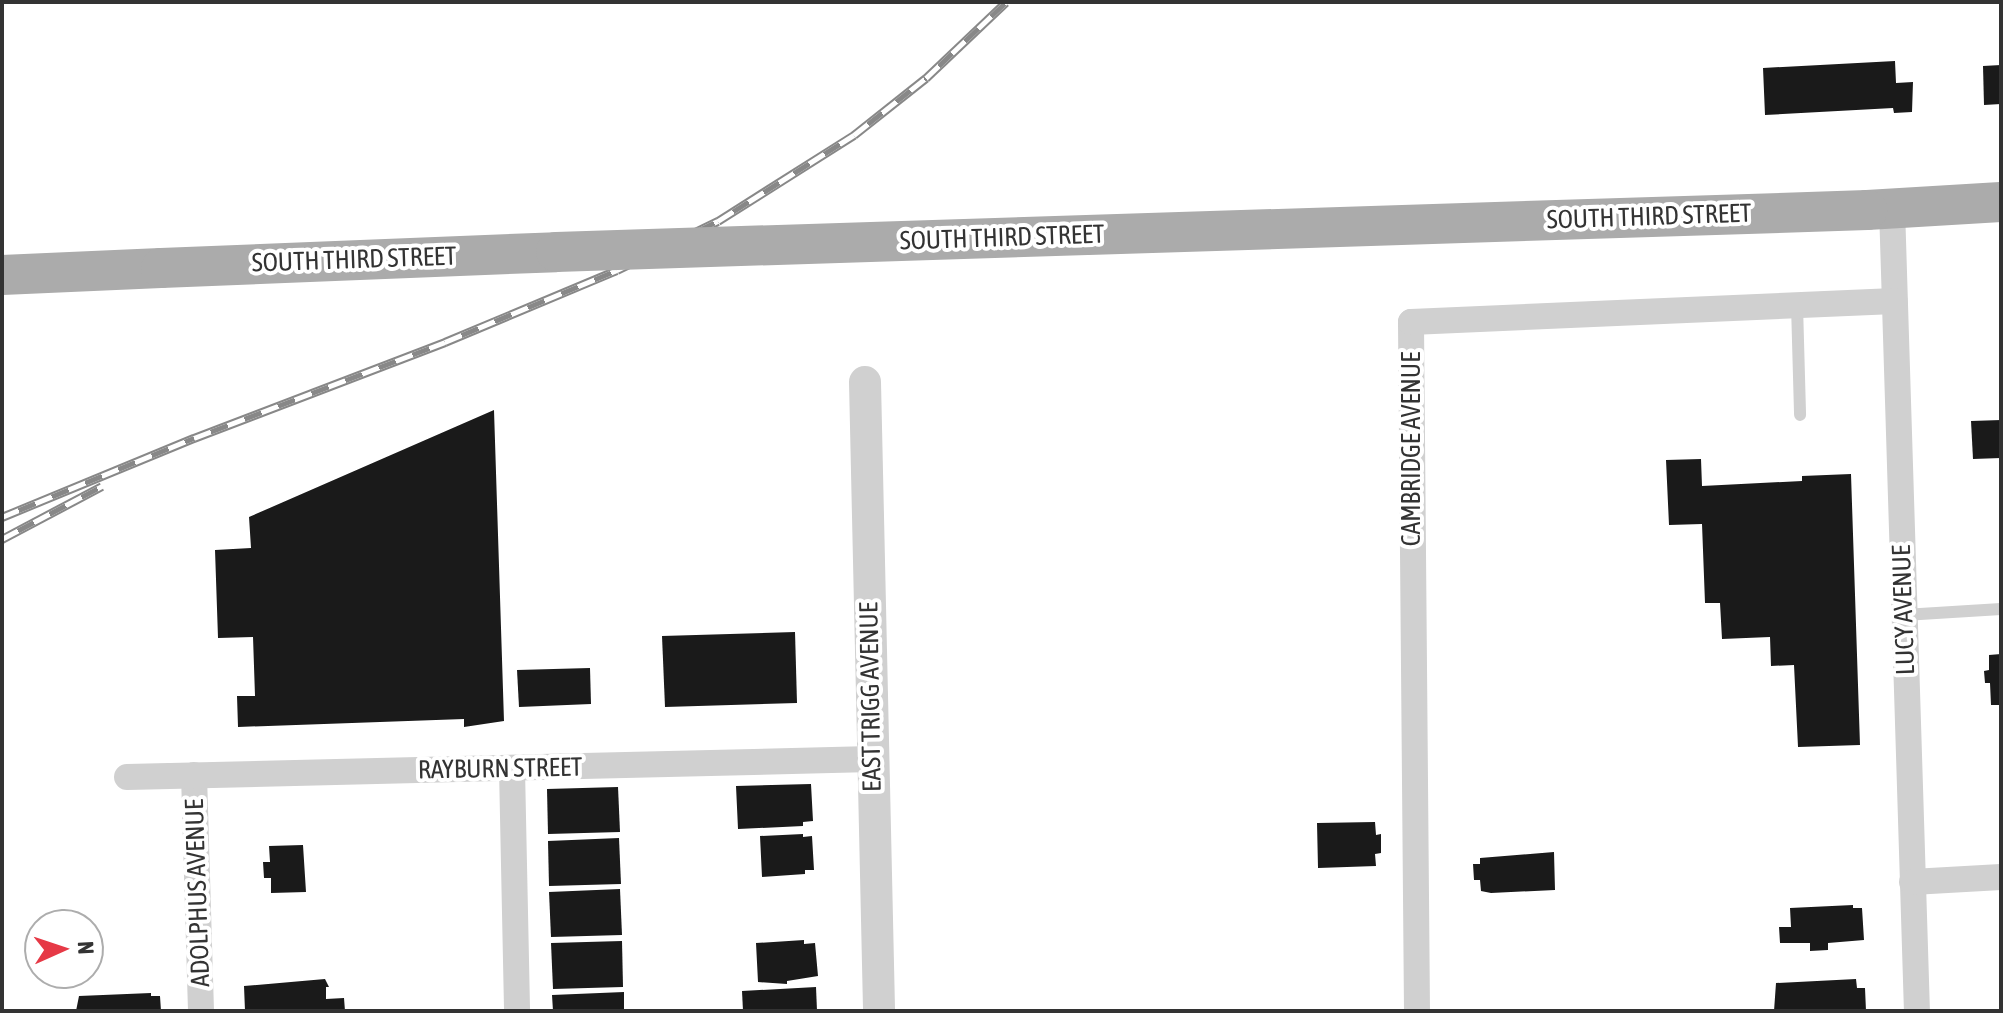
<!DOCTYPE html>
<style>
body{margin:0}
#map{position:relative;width:2003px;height:1013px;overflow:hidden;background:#fff;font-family:"Asap Condensed",sans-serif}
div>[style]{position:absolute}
.building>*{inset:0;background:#1a1a1a}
.service>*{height:12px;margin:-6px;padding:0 6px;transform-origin:6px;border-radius:6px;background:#d0d0d0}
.minor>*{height:26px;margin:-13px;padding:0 13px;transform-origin:13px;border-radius:13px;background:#d0d0d0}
.tertiary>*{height:32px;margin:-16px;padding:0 16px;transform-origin:16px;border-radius:16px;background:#d0d0d0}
.primary>*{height:40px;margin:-20px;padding:0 20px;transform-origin:20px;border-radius:20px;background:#ababab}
.rail>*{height:9px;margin-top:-4.5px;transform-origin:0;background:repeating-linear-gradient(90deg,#fff 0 18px,#888 0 36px);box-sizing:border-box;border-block:2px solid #888}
.primary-bridge>*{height:40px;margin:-20px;padding:0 20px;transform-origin:20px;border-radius:20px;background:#ababab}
span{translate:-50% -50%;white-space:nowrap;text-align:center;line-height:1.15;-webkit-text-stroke:8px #fff;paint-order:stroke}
.street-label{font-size:26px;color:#333}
.frame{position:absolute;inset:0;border:4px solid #333;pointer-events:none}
.north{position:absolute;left:24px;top:909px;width:80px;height:80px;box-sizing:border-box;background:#fff;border:2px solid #adadad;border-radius:50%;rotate:87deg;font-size:22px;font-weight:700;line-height:32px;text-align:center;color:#333}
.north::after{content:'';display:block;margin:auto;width:28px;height:36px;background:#e63946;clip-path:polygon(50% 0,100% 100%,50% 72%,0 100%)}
</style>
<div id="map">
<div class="building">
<i style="clip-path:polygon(1895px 61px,1896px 83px,1913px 82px,1912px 112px,1894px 113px,1893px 108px,1765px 115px,1763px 68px)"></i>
<i style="clip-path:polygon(2001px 65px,2001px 104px,1984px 105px,1983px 66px)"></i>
<i style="clip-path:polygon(494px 410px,504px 721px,464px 727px,464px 719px,238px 727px,237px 696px,255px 696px,253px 637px,218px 638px,215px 550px,251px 548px,249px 517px)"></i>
<i style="clip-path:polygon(2001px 420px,2001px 458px,1973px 459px,1971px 421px)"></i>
<i style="clip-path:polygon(1701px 459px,1702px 486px,1802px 481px,1802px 476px,1851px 474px,1860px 745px,1798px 747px,1794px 665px,1771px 666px,1770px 637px,1722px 639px,1720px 603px,1705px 603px,1702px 524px,1669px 525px,1666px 460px)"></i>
<i style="clip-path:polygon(795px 632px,797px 703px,665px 707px,662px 636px)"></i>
<i style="clip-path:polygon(2001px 654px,2001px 705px,1991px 705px,1990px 683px,1985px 683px,1984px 671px,1989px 670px,1989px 655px)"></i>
<i style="clip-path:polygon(590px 668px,591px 704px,519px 707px,517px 670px)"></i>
<i style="clip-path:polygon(811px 784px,813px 821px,803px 822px,803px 826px,738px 829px,736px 786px)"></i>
<i style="clip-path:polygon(618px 787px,620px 832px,548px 834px,547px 789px)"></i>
<i style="clip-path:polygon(1375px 822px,1376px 835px,1381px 834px,1381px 853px,1375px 854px,1376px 866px,1318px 868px,1317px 823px)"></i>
<i style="clip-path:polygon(803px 834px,803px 837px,812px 836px,814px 870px,805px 870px,805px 874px,762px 877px,760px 836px)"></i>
<i style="clip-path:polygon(619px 838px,621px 884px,549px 886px,548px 841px)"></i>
<i style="clip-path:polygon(303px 845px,306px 892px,271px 893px,271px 878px,264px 878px,263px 862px,270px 862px,269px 846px)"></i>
<i style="clip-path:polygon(1554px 852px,1555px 890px,1491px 893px,1481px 891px,1480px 880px,1474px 880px,1473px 864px,1480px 864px,1480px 858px)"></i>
<i style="clip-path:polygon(620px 889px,622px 935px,551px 937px,549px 892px)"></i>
<i style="clip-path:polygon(1853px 905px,1853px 908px,1862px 908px,1864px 940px,1828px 943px,1828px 950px,1810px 951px,1810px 943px,1780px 943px,1779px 927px,1791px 927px,1790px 908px)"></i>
<i style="clip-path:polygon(804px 940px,804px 944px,815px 943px,818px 976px,787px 981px,787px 984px,758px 982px,756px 943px)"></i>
<i style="clip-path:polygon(622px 941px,623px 987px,553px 989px,551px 943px)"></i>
<i style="clip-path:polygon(325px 979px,329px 987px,326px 987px,326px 999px,344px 998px,345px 1011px,245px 1011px,244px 986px)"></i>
<i style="clip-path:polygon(1856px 979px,1857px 988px,1865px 988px,1866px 1011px,1774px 1011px,1776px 983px)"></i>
<i style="clip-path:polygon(816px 987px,817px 1011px,743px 1011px,742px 991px)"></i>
<i style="clip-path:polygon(624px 992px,624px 1011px,553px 1011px,552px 995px)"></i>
<i style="clip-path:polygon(151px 993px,151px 996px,160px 996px,161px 1011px,76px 1011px,79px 996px)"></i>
</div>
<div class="service">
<i style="left:1797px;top:305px;width:110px;rotate:88.4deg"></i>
<i style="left:1904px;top:615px;width:97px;rotate:-3.5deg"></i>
</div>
<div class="minor">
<i style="left:1892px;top:208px;width:803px;rotate:88.22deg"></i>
<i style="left:512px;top:769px;width:242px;rotate:88.8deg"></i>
<i style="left:194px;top:775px;width:236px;rotate:88.3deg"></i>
<i style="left:127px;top:777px;width:745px;rotate:-1.38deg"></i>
<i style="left:1912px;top:882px;width:89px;rotate:-3.2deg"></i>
<i style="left:1417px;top:1011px;width:689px;rotate:-90.5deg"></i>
<i style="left:1411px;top:322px;width:484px;rotate:-2.5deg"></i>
</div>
<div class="tertiary">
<i style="left:865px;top:382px;width:629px;rotate:88.72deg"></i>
</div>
<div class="primary">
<i style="left:1867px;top:210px;width:134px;rotate:-3.4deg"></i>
<i style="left:2px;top:275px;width:159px;rotate:-2.5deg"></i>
</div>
<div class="rail">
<i style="left:2px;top:517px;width:208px;rotate:-22.4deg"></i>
<i style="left:194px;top:438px;width:269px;rotate:-20.9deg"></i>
<i style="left:445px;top:342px;width:186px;rotate:-22.7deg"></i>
<i style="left:617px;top:270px;width:112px;rotate:-25.9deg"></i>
<i style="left:718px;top:221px;width:161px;rotate:-32.3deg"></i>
<i style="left:854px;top:135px;width:92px;rotate:-38.4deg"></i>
<i style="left:926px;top:78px;width:110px;rotate:-43.5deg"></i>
<i style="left:2px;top:539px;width:113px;rotate:-27.9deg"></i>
</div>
<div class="primary-bridge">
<i style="left:161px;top:268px;width:395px;rotate:-2.3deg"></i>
<i style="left:556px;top:252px;width:1312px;rotate:-1.83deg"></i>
</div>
<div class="street-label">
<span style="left:1649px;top:217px;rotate:-2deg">SOUTH THIRD STREET</span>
<span style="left:1002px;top:238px;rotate:-2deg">SOUTH THIRD STREET</span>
<span style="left:354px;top:260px;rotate:-2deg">SOUTH THIRD STREET</span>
<span style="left:1412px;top:449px;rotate:-90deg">CAMBRIDGE AVENUE</span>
<span style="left:1904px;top:610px;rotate:-92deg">LUCY AVENUE</span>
<span style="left:871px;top:697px;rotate:-91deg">EAST TRIGG AVENUE</span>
<span style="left:500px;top:769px;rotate:-1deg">RAYBURN STREET</span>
<span style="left:198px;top:893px;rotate:-92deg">ADOLPHUS AVENUE</span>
</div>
<div class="frame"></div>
<div class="north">N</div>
</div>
